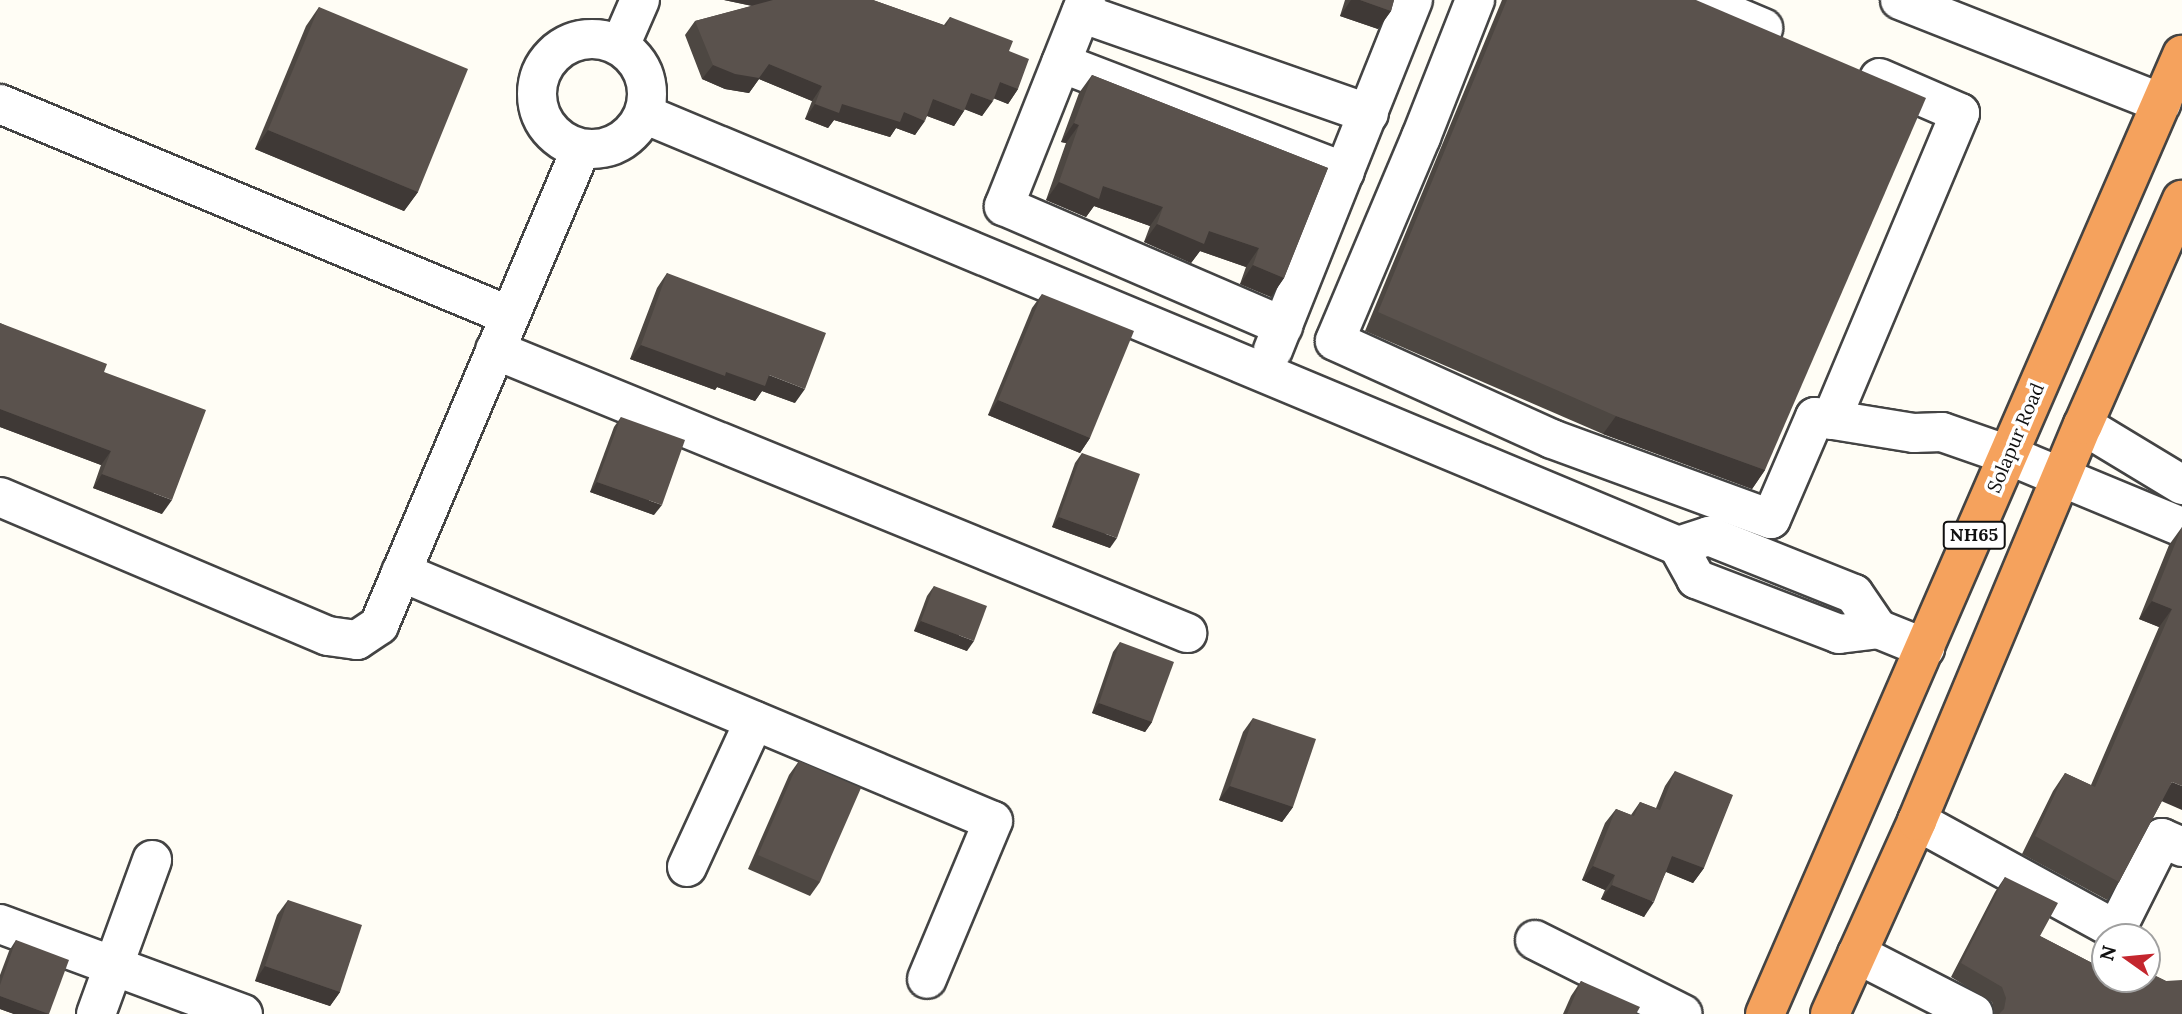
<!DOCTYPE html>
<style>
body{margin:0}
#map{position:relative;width:2182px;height:1014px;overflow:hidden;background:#fffdf5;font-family:Lora,serif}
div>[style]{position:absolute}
.roads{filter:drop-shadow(2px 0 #444) drop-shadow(-2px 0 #444) drop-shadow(0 2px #444) drop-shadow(0 -2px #444)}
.minor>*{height:38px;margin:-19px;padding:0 19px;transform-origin:19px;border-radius:19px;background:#fff}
.minor>.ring{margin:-19px;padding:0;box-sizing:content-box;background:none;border:38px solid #fff;border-radius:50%}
.highway>*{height:38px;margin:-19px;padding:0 19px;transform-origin:19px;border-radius:19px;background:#f5a25d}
.wall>*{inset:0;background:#4d4742}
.shaded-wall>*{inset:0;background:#3f3936}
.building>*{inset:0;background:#5a524d}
span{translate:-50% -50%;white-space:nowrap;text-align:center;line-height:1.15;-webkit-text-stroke:7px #fff;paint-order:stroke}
.shield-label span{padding:2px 5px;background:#fff;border:2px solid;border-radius:5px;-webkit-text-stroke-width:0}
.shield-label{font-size:18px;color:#111;font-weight:700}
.street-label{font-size:19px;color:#111}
.north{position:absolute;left:2091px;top:923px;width:70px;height:70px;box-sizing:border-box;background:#fff;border:2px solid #a0a0a0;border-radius:50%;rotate:285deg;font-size:19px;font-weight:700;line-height:28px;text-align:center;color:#111}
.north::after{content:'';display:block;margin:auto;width:24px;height:32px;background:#c4262e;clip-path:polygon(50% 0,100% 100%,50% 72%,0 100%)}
</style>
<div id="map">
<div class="roads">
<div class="minor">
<i style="left:1086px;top:0;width:222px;rotate:111.7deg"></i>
<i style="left:1004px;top:206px;width:304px;rotate:23.3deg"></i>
<i style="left:1475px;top:0;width:147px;rotate:111.5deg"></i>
<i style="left:1421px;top:137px;width:221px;rotate:112.9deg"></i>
<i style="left:1335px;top:341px;width:238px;rotate:24.3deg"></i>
<i style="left:1552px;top:439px;width:233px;rotate:20.1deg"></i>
<i style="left:1771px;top:519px;width:111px;rotate:-66.7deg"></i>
<i style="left:1815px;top:417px;width:100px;rotate:9.2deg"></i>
<i style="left:1914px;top:433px;width:28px;rotate:-2deg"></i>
<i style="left:1942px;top:432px;width:70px;rotate:19.2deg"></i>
<i style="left:2008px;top:455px;width:188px;rotate:22.5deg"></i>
<i style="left:1697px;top:0;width:72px;rotate:23deg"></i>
<i style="left:1900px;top:0;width:281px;rotate:21.5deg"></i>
<i style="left:1081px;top:13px;width:305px;rotate:19.3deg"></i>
<i class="ring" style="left:537px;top:39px;width:72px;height:72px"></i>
<i style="left:620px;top:46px;width:50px;rotate:-66.5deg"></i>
<i style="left:1061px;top:63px;width:304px;rotate:21deg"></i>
<i style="left:0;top:104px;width:552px;rotate:22.57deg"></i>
<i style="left:644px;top:114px;width:1121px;rotate:22.67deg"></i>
<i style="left:1678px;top:546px;width:38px;rotate:61deg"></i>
<i style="left:1696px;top:579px;width:153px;rotate:21deg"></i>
<i style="left:1839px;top:634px;width:39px;rotate:-7deg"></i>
<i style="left:1878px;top:629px;width:51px;rotate:22deg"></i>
<i style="left:495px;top:350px;width:748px;rotate:22.24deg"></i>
<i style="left:1273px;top:350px;width:377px;rotate:-68.2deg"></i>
<i style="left:1831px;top:420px;width:333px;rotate:-67.2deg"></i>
<i style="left:1960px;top:113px;width:88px;rotate:-156.6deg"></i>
<i style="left:2083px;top:425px;width:116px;rotate:31.2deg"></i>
<i style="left:0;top:497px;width:356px;rotate:23deg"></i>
<i style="left:328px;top:636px;width:29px;rotate:8deg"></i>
<i style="left:357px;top:640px;width:27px;rotate:-34deg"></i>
<i style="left:379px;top:625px;width:517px;rotate:-67.01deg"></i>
<i style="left:1678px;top:546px;width:33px;rotate:-18deg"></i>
<i style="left:1709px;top:536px;width:156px;rotate:21.8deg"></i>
<i style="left:1854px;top:594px;width:42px;rotate:55.6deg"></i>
<i style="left:401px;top:572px;width:642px;rotate:22.81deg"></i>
<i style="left:993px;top:821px;width:171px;rotate:112.7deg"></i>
<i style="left:1917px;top:821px;width:227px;rotate:28.7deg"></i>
<i style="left:2116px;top:930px;width:103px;rotate:-63.4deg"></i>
<i style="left:2162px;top:838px;width:22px;rotate:24deg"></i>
<i style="left:687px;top:867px;width:161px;rotate:-65.3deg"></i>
<i style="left:0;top:924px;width:259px;rotate:20.3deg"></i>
<i style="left:1535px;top:940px;width:165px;rotate:26.6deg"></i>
<i style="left:1857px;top:954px;width:131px;rotate:27.1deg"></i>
<i style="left:96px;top:1014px;width:164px;rotate:-70deg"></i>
</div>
<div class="highway">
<i style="left:1765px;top:1014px;width:1046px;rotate:-66.5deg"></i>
<i style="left:1830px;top:1014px;width:212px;rotate:-65.7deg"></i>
<i style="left:1917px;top:821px;width:429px;rotate:-67.3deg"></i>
<i style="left:2083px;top:425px;width:246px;rotate:-66.3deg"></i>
</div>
</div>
<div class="wall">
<i style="clip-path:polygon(724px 0,873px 0,944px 25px,950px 17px,1009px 51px,1018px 89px,1008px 104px,994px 98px,982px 116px,965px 109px,954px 126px,927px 116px,915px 135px,896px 128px,890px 137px,834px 120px,828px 128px,805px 119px,812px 101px,759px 79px,749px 93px,725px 89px,702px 79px,685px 35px,695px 21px,752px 6px)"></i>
<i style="clip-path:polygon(1345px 0,1394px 0,1391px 11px,1378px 29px,1340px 16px)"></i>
<i style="clip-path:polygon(1502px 0,1696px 0,1765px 470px,1752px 489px,1603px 434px,1365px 331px)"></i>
<i style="clip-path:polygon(319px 7px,418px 192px,404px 211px,255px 149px,306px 26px)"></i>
<i style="clip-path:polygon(1092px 75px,1328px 168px,1284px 278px,1271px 297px,1240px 284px,1246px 267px,1200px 251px,1191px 263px,1144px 242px,1150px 226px,1094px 206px,1086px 217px,1046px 200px,1066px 143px,1061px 142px,1079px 93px)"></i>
<i style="clip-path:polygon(667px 273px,795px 403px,762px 391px,755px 401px,717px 387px,715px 390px,630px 359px,657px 288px)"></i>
<i style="clip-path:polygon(1042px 294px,1090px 438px,1080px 453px,988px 415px,1032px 308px)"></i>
<i style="clip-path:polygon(0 323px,104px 372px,162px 514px,93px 488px,101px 465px,0 427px)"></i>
<i style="clip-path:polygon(621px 417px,654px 515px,590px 492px,614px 427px)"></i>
<i style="clip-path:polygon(1082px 453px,1110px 548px,1052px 527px,1075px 463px)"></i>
<i style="clip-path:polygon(2182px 527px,2162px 801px,2119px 882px,2107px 900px,2022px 854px,2053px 791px,2065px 773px,2091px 785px,2159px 627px,2139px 619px,2169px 545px)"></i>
<i style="clip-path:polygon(934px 586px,967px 651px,914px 631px,927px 596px)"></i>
<i style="clip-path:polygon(1120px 642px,1152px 722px,1145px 732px,1092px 713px,1113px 652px)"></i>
<i style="clip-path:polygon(1253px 718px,1293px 807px,1282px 822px,1219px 800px,1243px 732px)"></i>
<i style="clip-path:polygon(799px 761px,820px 882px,810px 896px,748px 869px,789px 775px)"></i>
<i style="clip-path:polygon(1675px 771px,1704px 868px,1693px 883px,1666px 872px,1644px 917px,1601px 899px,1605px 890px,1582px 880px,1605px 823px,1616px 809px,1631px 815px,1640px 802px,1656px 808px,1665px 786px)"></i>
<i style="clip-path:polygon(2005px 877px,2040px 936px,2094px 964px,2104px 950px,2166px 981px,2182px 1014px,1995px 1014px,1992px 1002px,1951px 977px,1995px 892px)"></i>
<i style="clip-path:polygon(288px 900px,340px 992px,330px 1006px,255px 981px,277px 915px)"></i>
<i style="clip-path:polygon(16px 940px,49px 1014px,14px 1014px,0 1009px,0 975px,9px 951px)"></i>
<i style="clip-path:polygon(1581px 981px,1636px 1014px,1563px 1014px,1571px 996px)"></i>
</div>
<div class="shaded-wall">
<i style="clip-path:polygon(724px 0,785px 0,777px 11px)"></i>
<i style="clip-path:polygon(1351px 0,1360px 0,1391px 11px,1378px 29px,1340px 16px)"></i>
<i style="clip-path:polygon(769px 64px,822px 86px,812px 101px,759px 79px,749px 93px,725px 89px,702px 79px,713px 65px)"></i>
<i style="clip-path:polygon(1000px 82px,1018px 89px,1008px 104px,990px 97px)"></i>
<i style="clip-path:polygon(971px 93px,993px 101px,982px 116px,961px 108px)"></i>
<i style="clip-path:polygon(933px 99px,964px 111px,954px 126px,922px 114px)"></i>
<i style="clip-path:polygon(815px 104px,842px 104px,904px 112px,925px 121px,915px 135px,896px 128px,890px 137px,834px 120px,828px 128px,805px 119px)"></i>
<i style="clip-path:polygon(1074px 123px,1079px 125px,1066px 143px,1061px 142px)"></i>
<i style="clip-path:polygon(268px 130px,418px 192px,404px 211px,255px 149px)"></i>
<i style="clip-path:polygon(1059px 182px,1103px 186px,1163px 207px,1150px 226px,1094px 206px,1086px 217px,1046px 200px)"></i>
<i style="clip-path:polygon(1157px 224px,1209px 231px,1259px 248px,1246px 267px,1200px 251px,1191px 263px,1144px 242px)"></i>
<i style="clip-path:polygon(1253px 265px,1284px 278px,1271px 297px,1240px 284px)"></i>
<i style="clip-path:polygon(641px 345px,726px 372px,769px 375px,805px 389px,795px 403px,762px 391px,755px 401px,717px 387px,715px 390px,630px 359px)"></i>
<i style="clip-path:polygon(998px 400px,1090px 438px,1080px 453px,988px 415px)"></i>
<i style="clip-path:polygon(0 409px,111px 451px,101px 465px,0 427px)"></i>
<i style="clip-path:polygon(1616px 416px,1765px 470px,1752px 489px,1603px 434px)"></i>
<i style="clip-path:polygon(102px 474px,172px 500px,162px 514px,93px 488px)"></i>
<i style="clip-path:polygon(597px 482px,662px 505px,654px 515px,590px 492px)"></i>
<i style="clip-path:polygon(1059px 517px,1117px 538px,1110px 548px,1052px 527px)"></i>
<i style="clip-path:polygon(2152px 601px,2172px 609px,2159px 627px,2139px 619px)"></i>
<i style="clip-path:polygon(921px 621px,974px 641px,967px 651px,914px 631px)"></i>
<i style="clip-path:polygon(1099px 703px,1152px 722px,1145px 732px,1092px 713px)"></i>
<i style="clip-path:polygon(2172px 782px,2182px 786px,2182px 810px,2159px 800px)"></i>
<i style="clip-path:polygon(1230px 786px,1293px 807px,1282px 822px,1219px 800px)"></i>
<i style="clip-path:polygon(1672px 856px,1704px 868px,1693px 883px,1662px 870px)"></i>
<i style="clip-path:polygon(1593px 866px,1615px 875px,1605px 890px,1582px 880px)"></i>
<i style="clip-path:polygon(1612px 885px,1654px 902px,1644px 917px,1601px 899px)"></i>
<i style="clip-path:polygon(265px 966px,340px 992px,330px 1006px,255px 981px)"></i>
<i style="clip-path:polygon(0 996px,49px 1014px,14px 1014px,0 1009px)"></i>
</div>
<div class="building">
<i style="clip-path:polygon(773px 0,873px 0,946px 26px,950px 17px,1013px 41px,1009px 51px,1029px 59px,1018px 89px,1000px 82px,993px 101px,971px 93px,964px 111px,933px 99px,925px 121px,904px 112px,900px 122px,842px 104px,839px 113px,815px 104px,822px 86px,769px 64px,759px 78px,735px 74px,713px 65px,695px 21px)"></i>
<i style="clip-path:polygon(1360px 0,1394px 0,1391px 11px)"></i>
<i style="clip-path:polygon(1507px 0,1696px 0,1926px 98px,1765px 470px,1616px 416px,1378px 312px)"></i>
<i style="clip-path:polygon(319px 7px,468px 69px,418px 192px,268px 130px)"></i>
<i style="clip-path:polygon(1092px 75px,1328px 168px,1284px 278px,1253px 265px,1259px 248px,1209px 231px,1204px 244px,1157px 224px,1163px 207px,1103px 186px,1099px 199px,1059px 182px,1079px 125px,1074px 123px)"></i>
<i style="clip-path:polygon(667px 273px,826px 333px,805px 389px,769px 375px,765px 386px,726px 372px,725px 376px,641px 345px)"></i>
<i style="clip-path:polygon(1042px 294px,1134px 331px,1090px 438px,998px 400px)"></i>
<i style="clip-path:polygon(0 323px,107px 364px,104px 372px,206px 410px,172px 500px,102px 474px,111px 451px,0 409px)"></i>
<i style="clip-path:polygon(621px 417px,685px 440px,662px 505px,597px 482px)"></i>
<i style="clip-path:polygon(1082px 453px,1140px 474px,1117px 538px,1059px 517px)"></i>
<i style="clip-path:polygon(2182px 527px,2182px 786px,2172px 782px,2119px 882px,2035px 836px,2065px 773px,2095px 787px,2172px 609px,2152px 601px)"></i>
<i style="clip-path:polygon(934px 586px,987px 606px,974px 641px,921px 621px)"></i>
<i style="clip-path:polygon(1120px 642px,1174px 662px,1152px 722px,1099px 703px)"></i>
<i style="clip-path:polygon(1253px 718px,1316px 739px,1293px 807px,1230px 786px)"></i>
<i style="clip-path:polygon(799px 761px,861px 788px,820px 882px,758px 855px)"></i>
<i style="clip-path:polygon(1675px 771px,1733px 795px,1704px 868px,1672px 856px,1654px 902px,1612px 885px,1615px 875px,1593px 866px,1616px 809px,1634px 816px,1640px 802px,1660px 810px)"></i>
<i style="clip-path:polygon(2005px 877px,2058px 903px,2040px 936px,2096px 965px,2104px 950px,2105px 950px,2105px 979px,2147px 979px,2147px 972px,2166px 981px,2182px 980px,2182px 1014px,1999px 1014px,2004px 1009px,2006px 998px,2002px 987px,1961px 963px)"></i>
<i style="clip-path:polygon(288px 900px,362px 925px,340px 992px,265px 966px)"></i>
<i style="clip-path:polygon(16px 940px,69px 960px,49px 1014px,0 996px,0 985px)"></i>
<i style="clip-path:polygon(1581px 981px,1640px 1007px,1636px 1014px,1567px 1014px)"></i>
</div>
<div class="shield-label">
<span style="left:1974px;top:535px">NH65</span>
</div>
<div class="street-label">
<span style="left:2016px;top:438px;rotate:-67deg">Solapur Road</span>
</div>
<div class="north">N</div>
</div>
